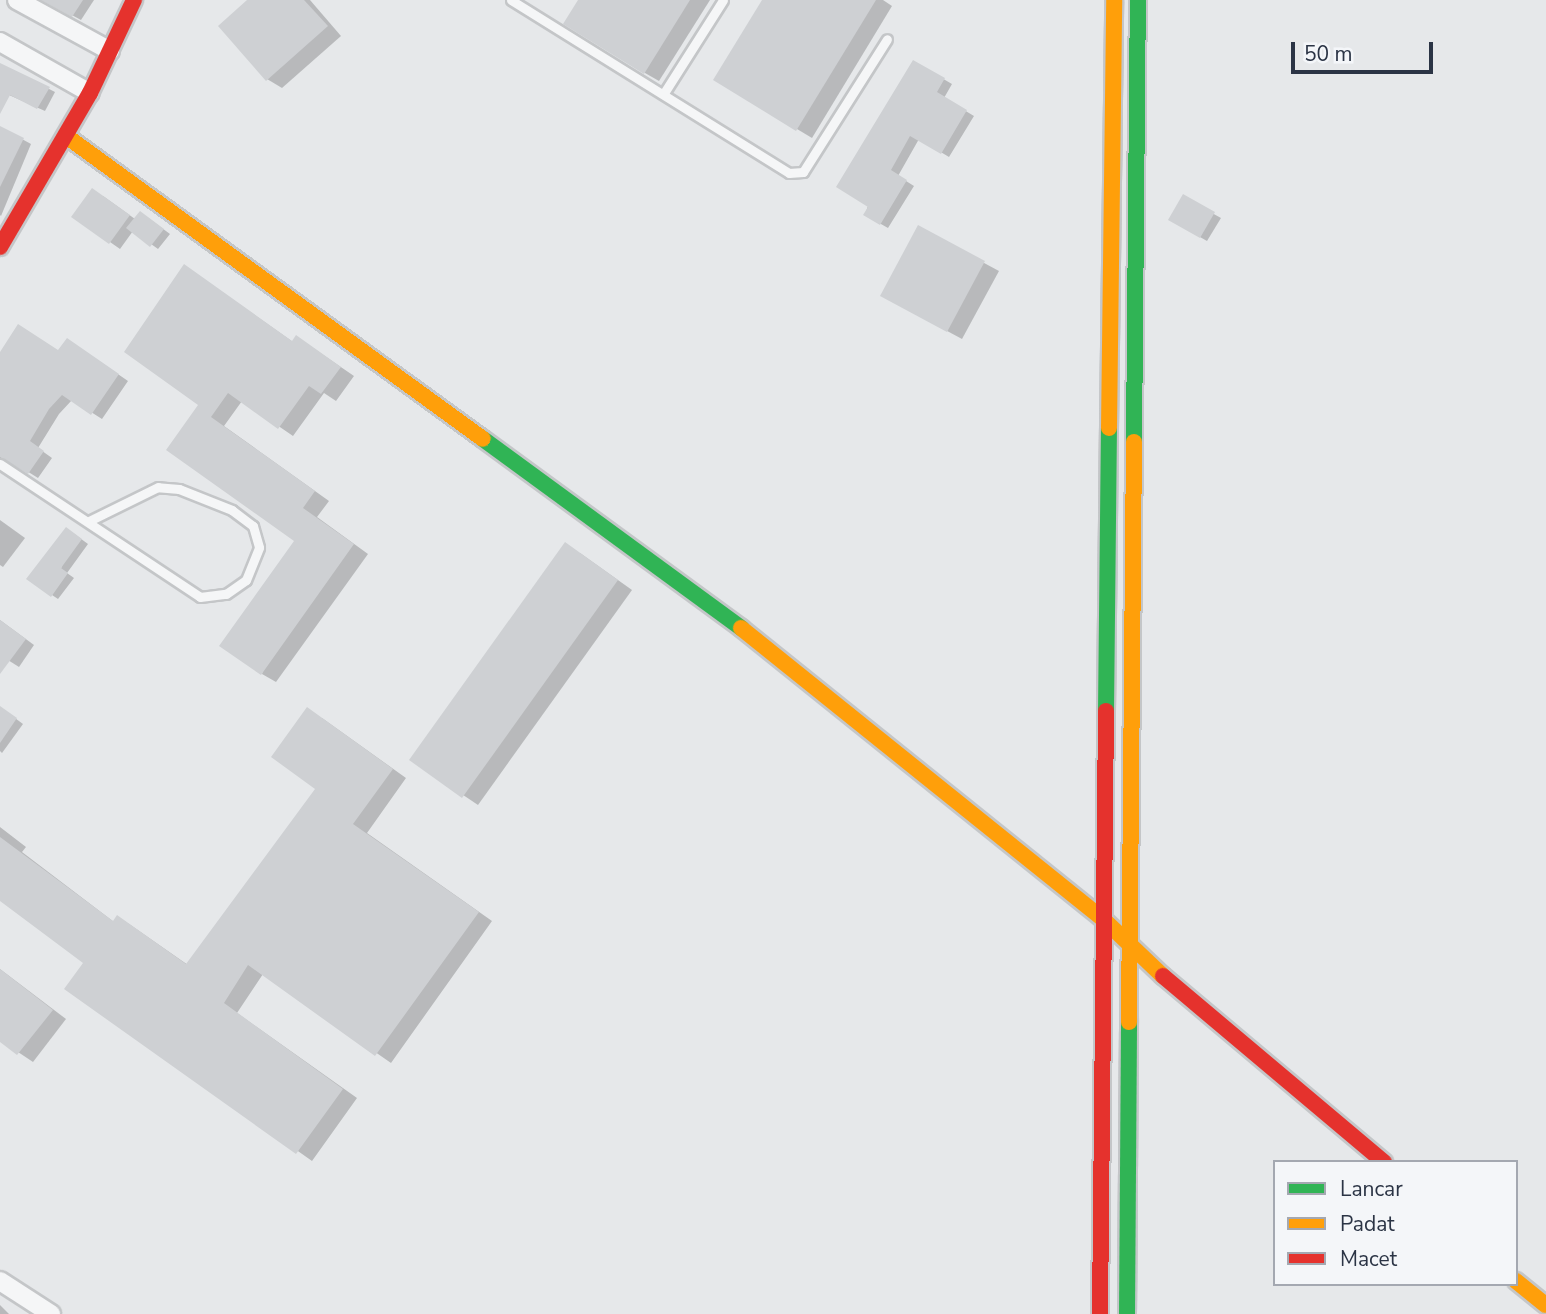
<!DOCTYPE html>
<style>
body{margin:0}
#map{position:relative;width:1546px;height:1314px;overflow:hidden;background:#e6e8ea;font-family:"Nunito Sans",sans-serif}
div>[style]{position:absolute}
.shadow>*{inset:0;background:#0003}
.building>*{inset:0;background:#ced0d3}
.roads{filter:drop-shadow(2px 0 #c4c6c8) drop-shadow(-2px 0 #c4c6c8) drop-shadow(0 2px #c4c6c8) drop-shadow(0 -2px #c4c6c8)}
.lane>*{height:9px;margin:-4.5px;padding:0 4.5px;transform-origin:4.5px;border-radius:4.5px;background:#f5f6f7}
.street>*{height:18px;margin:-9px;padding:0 9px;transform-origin:9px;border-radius:9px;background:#f5f6f7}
.fast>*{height:16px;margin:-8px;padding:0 8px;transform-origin:8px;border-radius:8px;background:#30b455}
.slow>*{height:16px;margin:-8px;padding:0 8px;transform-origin:8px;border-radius:8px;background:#ff9f0a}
.jam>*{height:16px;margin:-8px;padding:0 8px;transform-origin:8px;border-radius:8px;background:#e5322d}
span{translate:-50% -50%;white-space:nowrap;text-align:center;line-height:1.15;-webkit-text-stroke:5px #f4f6f9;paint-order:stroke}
.legend{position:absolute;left:1273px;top:1160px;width:245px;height:126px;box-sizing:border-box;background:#f4f6f9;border:2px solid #a4a8b1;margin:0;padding:9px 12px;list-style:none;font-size:21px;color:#2b3445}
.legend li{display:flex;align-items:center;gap:14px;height:35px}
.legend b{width:35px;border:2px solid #a4a8b1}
.scale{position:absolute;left:1291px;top:42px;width:142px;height:32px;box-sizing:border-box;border:4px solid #2b3445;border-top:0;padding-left:9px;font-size:21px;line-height:24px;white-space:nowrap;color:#2b3445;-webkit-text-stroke:5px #f4f6f9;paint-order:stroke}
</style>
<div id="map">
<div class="shadow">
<i style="clip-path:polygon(44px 0,94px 0,81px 20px)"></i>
<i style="clip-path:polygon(250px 0,310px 0,341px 36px,282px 88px,267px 79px)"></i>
<i style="clip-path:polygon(580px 0,710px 0,659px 81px,645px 73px)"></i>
<i style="clip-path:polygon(764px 0,883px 0,892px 6px,812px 138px,715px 80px)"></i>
<i style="clip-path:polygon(914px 62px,952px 84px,944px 98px,974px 116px,949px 157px,919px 139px,898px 176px,914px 186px,888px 228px,865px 215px)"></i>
<i style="clip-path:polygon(0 64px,55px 92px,45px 111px,0 91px)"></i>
<i style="clip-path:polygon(0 127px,31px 144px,1px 216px,0 215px)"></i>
<i style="clip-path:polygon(103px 196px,135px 219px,147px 217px,170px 234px,158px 249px,133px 231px,120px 249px,110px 242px)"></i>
<i style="clip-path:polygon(1183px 197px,1221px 218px,1207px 241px,1170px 220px)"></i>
<i style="clip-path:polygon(919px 228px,999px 271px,962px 339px,897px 304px)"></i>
<i style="clip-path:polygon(185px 266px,293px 342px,297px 337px,354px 376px,336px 401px,324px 393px,293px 436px,242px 401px,224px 426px,329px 501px,317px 517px,368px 554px,276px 682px,262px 674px,297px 541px,201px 404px)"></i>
<i style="clip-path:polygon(77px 346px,128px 381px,102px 419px,72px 400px,59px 414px,38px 448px,52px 458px,38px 478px,14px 463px,4px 464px,0 472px,0 354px,59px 352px)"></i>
<i style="clip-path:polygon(0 520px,25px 538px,3px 567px,0 565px)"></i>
<i style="clip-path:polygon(73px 533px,88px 544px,67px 573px,74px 578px,58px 599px,52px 595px)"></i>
<i style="clip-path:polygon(580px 553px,632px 590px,478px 805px,411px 760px)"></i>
<i style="clip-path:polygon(0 620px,34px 645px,19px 667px,0 655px)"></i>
<i style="clip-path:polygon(0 707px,23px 724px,2px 753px,0 751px)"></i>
<i style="clip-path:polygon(322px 718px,406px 778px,367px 833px,492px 921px,391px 1063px,263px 974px,237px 1013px,357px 1098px,312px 1161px,67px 988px,85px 962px,0 898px,0 827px,26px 847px,22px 852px,114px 922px,118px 917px,132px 926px,188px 965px,317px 789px)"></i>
<i style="clip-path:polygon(0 969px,66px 1019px,33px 1062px,0 1040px)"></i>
<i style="clip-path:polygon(0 1305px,9px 1314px,0 1314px)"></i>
</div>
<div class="building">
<i style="clip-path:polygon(41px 0,83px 0,72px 17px)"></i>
<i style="clip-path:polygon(247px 0,304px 0,328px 26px,266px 81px,218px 26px)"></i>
<i style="clip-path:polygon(578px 0,690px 0,644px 74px,563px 24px)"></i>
<i style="clip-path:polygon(762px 0,876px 0,796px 131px,713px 80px)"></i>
<i style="clip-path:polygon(913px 60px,945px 78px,937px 92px,967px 110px,941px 154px,910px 136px,891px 170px,907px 180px,880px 225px,863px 215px,868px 207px,836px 187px)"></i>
<i style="clip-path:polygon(0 63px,50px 87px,37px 109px,10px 95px,0 114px)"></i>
<i style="clip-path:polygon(0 126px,24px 138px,0 187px)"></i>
<i style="clip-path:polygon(92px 188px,130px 215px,109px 244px,71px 217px)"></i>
<i style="clip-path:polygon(1183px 194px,1215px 212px,1200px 238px,1168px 220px)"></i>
<i style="clip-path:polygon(140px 211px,164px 229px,150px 247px,126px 228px)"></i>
<i style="clip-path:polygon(918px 225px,985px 261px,947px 332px,880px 296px)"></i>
<i style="clip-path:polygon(184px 264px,292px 341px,296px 335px,341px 367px,321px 394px,309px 386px,278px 429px,228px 393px,211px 417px,315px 491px,303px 508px,354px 544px,261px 675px,219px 646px,294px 541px,166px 450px,198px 405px,124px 352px)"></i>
<i style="clip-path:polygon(18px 324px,58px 350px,67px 338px,119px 374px,91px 415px,62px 395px,49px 409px,30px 441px,44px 451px,28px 474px,0 457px,0 352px)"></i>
<i style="clip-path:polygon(66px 527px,82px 539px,61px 568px,68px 573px,51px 597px,26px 579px)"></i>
<i style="clip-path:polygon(565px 542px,618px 580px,462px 798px,409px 760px)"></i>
<i style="clip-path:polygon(0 620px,26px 639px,0 674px)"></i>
<i style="clip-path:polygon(0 706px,17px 718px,0 743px)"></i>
<i style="clip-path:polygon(307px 707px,393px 769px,353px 824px,479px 912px,375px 1056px,248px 965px,224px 1003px,343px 1089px,296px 1154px,64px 989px,83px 963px,0 901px,0 837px,113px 921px,117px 915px,186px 964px,315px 789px,271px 757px)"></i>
<i style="clip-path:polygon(0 969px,53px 1010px,17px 1055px,0 1042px)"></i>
</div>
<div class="roads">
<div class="lane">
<i style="left:511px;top:0;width:327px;rotate:31.9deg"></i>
<i style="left:789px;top:173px;width:14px;rotate:-4deg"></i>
<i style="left:803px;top:172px;width:157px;rotate:-57.7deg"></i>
<i style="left:664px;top:93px;width:110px;rotate:-57.6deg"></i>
<i style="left:0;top:464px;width:240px;rotate:33.6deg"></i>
<i style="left:200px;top:597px;width:26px;rotate:-7deg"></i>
<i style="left:226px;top:594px;width:24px;rotate:-35deg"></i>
<i style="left:246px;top:580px;width:35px;rotate:-68deg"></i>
<i style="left:259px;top:547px;width:22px;rotate:-106deg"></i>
<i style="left:253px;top:526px;width:26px;rotate:-143deg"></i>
<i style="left:232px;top:510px;width:57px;rotate:-158.4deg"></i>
<i style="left:179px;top:489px;width:21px;rotate:-175deg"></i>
<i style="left:158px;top:487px;width:77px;rotate:153.8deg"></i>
</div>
<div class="street">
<i style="left:17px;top:0;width:106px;rotate:28.7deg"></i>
<i style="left:0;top:42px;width:103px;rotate:29.5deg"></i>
<i style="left:0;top:1281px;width:61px;rotate:32.9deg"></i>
</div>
<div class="fast">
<i style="left:483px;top:439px;width:320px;rotate:36.2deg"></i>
<i style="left:1134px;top:442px;width:442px;rotate:-89.5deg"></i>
<i style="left:1106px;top:711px;width:283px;rotate:-89.4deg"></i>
<i style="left:1127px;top:1314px;width:292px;rotate:-89.6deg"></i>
</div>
<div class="slow">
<i style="left:66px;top:136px;width:515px;rotate:36deg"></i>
<i style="left:1109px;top:428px;width:428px;rotate:-89.3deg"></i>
<i style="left:741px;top:628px;width:463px;rotate:38.8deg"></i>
<i style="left:1102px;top:918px;width:84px;rotate:43.6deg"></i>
<i style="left:1129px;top:1022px;width:580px;rotate:-89.51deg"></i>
<i style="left:1516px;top:1281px;width:38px;rotate:39deg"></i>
</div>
<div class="jam">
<i style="left:0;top:247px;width:178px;rotate:-59.7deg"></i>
<i style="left:90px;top:93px;width:103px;rotate:-64.7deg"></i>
<i style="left:1163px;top:976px;width:289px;rotate:40.1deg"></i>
<i style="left:1100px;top:1314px;width:603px;rotate:-89.43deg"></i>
</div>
</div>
<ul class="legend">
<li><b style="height:9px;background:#30b455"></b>Lancar</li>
<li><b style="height:9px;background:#ff9f0a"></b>Padat</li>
<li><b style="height:9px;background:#e5322d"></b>Macet</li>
</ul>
<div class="scale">50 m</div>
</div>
